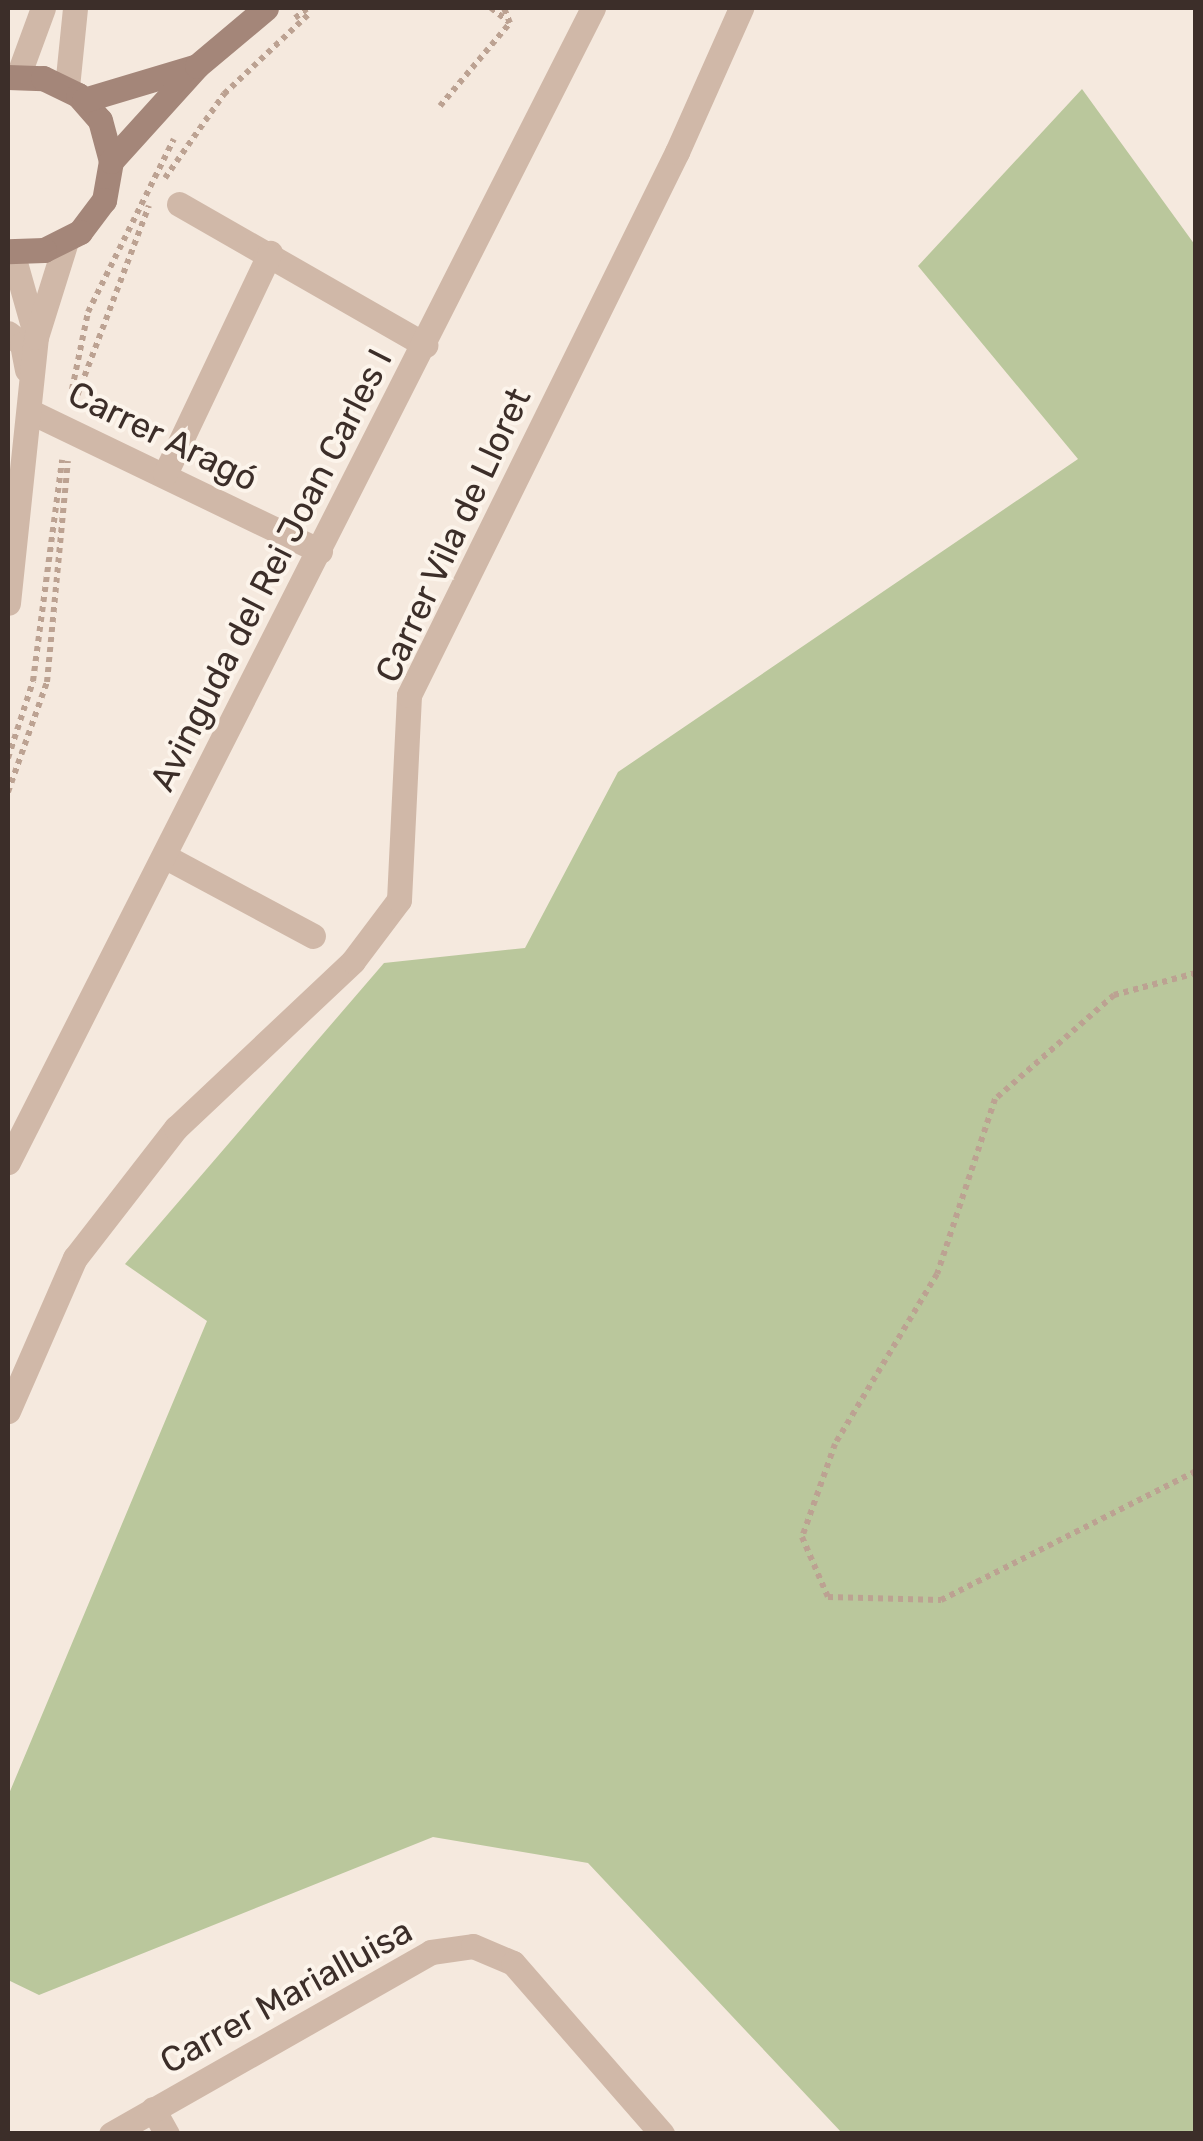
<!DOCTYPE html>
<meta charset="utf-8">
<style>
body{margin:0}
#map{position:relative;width:1203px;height:2141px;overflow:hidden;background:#f5e9de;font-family:Rubik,sans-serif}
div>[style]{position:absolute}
.green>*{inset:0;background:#bac79c}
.path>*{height:6px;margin-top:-3px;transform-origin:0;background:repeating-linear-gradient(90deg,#bca292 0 5px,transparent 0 10px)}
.pedestrian>*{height:25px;margin:-12.5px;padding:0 12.5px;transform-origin:12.5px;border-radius:12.5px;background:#d0b8a8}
.minor>*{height:25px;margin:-12.5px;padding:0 12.5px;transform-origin:12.5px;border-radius:12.5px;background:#d0b8a8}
.secondary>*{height:25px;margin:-12.5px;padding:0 12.5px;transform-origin:12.5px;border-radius:12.5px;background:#a48679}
span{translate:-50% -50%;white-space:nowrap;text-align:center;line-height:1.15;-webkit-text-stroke:8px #fcf4eb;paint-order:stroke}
.street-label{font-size:35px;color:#3c2e29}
.frame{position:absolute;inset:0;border:10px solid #3c2e29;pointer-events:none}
</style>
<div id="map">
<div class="green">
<i style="clip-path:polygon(1082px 89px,1195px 245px,1195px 2133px,842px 2133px,588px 1863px,433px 1837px,39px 1995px,8px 1980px,8px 1796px,207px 1321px,125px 1264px,384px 963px,525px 948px,618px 772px,1078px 459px,918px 266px)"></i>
</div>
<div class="path">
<i style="left:491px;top:8px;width:23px;rotate:38deg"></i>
<i style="left:295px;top:18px;width:16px;rotate:-38deg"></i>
<i style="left:440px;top:106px;width:109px;rotate:-49.9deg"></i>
<i style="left:510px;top:23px;width:16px;rotate:-112deg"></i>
<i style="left:165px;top:178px;width:103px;rotate:-54.9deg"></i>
<i style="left:224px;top:94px;width:118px;rotate:-43.3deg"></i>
<i style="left:70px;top:399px;width:89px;rotate:-78.3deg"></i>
<i style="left:88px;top:312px;width:193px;rotate:-63.6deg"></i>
<i style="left:74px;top:404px;width:212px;rotate:-69.3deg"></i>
<i style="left:8px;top:758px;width:81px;rotate:-72deg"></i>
<i style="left:33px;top:681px;width:223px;rotate:-82.5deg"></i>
<i style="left:8px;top:792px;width:117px;rotate:-70.5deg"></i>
<i style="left:47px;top:682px;width:222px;rotate:-84.6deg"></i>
<i style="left:1196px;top:973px;width:85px;rotate:165deg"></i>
<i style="left:1114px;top:995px;width:158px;rotate:138.8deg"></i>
<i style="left:995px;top:1099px;width:184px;rotate:108.3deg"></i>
<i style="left:937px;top:1274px;width:198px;rotate:121deg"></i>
<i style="left:835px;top:1444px;width:99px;rotate:109.5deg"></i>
<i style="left:802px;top:1537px;width:65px;rotate:66.6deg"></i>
<i style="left:828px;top:1597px;width:113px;rotate:1.5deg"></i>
<i style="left:941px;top:1600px;width:286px;rotate:-26.8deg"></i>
</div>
<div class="pedestrian">
<i style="left:164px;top:856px;width:169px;rotate:28.2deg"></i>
</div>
<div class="minor">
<i style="left:18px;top:76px;width:72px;rotate:-69.8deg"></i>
<i style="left:67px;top:87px;width:79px;rotate:-84.2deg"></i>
<i style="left:179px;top:204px;width:284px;rotate:29.8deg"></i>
<i style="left:12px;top:252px;width:88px;rotate:74.2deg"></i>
<i style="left:8px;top:333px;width:18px;rotate:38deg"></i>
<i style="left:22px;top:344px;width:26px;rotate:79deg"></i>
<i style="left:29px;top:411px;width:323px;rotate:25.7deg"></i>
<i style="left:165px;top:474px;width:245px;rotate:-64.6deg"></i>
<i style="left:8px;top:603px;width:267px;rotate:-84deg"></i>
<i style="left:36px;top:337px;width:101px;rotate:-72.6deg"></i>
<i style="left:8px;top:1162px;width:1294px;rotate:-63.12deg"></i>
<i style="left:8px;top:1411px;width:167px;rotate:-66.4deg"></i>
<i style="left:75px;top:1258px;width:165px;rotate:-52.2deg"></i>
<i style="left:176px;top:1128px;width:243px;rotate:-43.3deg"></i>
<i style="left:353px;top:961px;width:76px;rotate:-53deg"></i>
<i style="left:399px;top:900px;width:205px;rotate:-87.2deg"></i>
<i style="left:409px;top:695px;width:606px;rotate:-63.73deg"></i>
<i style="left:677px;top:152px;width:158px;rotate:-66deg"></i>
<i style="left:153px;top:2109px;width:29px;rotate:61deg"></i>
<i style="left:111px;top:2134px;width:368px;rotate:-29.6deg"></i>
<i style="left:431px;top:1952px;width:42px;rotate:-8.1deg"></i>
<i style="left:473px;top:1946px;width:43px;rotate:23deg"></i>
<i style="left:513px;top:1963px;width:227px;rotate:48.9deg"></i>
</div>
<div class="secondary">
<i style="left:8px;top:77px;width:35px;rotate:2deg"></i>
<i style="left:43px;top:78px;width:39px;rotate:26deg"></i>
<i style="left:78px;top:95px;width:33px;rotate:49deg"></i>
<i style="left:100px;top:120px;width:42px;rotate:75deg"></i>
<i style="left:111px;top:161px;width:40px;rotate:100deg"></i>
<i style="left:104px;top:200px;width:40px;rotate:127deg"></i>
<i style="left:80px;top:232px;width:40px;rotate:153.4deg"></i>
<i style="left:44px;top:250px;width:36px;rotate:178deg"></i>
<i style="left:84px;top:100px;width:115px;rotate:-16.7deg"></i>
<i style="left:111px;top:161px;width:128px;rotate:-47.8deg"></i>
<i style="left:197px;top:66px;width:90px;rotate:-40deg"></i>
</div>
<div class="street-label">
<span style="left:163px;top:436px;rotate:26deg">Carrer Aragó</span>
<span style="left:453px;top:535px;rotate:-65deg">Carrer Vila de Lloret</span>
<span style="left:271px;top:570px;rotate:-63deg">Avinguda del Rei Joan Carles I</span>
<span style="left:286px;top:1996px;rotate:-29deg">Carrer Marialluisa</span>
</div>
<div class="frame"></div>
</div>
